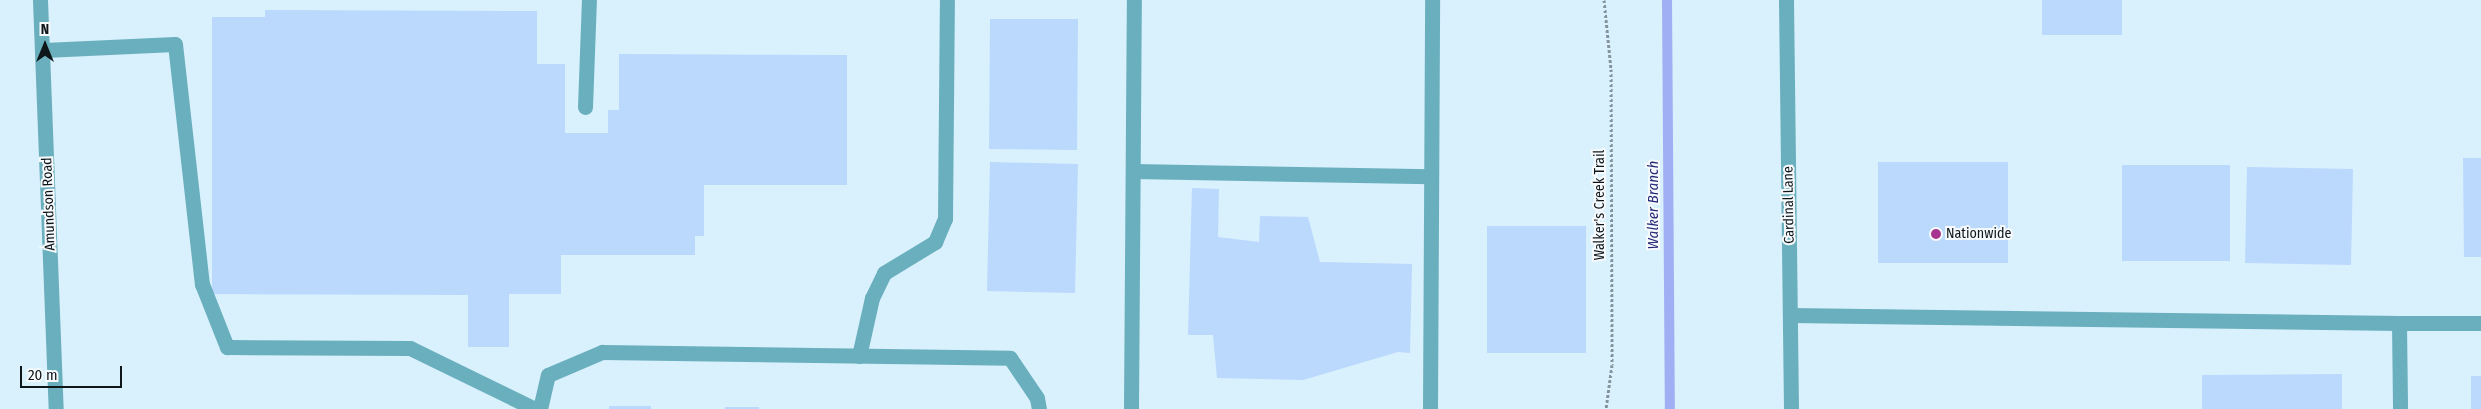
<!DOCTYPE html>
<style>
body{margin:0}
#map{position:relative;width:2481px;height:409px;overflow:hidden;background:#d9f0fd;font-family:"Fira Sans Condensed",sans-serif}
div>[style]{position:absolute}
.stream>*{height:10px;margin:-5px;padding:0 5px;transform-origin:5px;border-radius:5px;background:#a0aff3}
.building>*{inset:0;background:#bbd8fd}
.path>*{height:3px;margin-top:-1.5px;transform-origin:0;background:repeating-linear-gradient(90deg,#83949d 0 2.5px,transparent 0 5px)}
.minor>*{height:15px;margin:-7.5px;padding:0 7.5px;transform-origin:7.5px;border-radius:7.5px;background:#6aafbd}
.dots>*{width:14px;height:14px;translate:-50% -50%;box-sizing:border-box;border:2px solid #f6fafd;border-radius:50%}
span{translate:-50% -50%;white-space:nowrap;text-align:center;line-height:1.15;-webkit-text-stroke:4px #f6fafd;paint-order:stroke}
.street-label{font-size:14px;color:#0e161a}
.poi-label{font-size:14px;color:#0e161a}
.left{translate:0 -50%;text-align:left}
.water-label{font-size:15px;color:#252876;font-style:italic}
.north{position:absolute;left:20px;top:20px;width:50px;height:50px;-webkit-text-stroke:4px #f6fafd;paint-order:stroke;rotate:0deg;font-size:14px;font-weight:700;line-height:20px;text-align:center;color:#0e161a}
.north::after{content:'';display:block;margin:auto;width:18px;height:22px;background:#0e161a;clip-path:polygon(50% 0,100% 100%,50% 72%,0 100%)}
.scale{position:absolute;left:20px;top:366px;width:102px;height:22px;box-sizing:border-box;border:2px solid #0e161a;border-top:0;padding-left:6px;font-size:15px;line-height:18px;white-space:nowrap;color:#0e161a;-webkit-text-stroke:4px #f6fafd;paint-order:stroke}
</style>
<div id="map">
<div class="stream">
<i style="left:1667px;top:0;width:409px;rotate:89.6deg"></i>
</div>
<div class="building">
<i style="clip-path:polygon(2042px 0,2122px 0,2122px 35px,2042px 35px)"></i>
<i style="clip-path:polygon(265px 10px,537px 11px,537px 64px,565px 64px,565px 133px,608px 133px,608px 110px,619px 110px,619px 54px,847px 55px,847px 185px,704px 185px,704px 236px,695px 236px,695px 255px,561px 255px,561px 294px,509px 294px,509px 347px,468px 347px,468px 295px,212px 294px,212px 17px,265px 17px)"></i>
<i style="clip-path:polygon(990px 19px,1078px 19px,1077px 150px,989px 149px)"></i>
<i style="clip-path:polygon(2463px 158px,2481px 158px,2481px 257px,2464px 257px)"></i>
<i style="clip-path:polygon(990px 162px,1078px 164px,1075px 293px,987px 291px)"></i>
<i style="clip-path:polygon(1878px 162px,2008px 162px,2008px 263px,1878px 263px)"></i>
<i style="clip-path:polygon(2122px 165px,2230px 165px,2230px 261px,2122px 261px)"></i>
<i style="clip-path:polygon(2247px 167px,2353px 169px,2351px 265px,2245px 263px)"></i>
<i style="clip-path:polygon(1192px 188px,1219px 189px,1218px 237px,1259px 242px,1260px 216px,1308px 217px,1320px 262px,1412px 264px,1410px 353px,1398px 352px,1303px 380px,1217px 378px,1213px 335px,1188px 335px)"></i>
<i style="clip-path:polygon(1487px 226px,1586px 226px,1586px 353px,1487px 353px)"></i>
<i style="clip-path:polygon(2342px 374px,2342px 409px,2202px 409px,2202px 375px)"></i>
<i style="clip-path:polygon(2471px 376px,2481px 376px,2481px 409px,2471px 409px)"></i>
<i style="clip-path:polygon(609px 406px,651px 406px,651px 409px,609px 409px)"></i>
<i style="clip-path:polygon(725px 407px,759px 407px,759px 409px,725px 409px)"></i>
</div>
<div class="path">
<i style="left:1604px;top:0;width:69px;rotate:84.2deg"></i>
<i style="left:1611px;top:69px;width:296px;rotate:89.8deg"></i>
<i style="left:1612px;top:365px;width:44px;rotate:97.8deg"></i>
</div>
<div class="minor">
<i style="left:40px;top:0;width:409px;rotate:87.8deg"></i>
<i style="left:1786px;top:0;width:409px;rotate:89.3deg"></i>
<i style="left:44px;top:50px;width:131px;rotate:-2.6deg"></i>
<i style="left:175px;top:44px;width:242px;rotate:83.6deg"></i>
<i style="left:202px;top:284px;width:68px;rotate:68.4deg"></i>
<i style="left:227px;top:347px;width:183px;rotate:0.3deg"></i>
<i style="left:410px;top:348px;width:139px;rotate:26deg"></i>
<i style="left:585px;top:107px;width:107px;rotate:-87.9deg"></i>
<i style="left:1133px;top:171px;width:298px;rotate:1deg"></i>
<i style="left:1790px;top:315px;width:609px;rotate:0.75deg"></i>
<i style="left:2399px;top:323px;width:86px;rotate:89.3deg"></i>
<i style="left:2399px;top:323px;width:82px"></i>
<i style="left:859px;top:356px;width:59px;rotate:-77.4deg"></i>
<i style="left:872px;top:298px;width:28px;rotate:-64deg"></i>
<i style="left:884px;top:273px;width:60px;rotate:-31.3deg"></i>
<i style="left:935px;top:242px;width:25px;rotate:-67deg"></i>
<i style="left:945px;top:219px;width:219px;rotate:-89.5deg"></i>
<i style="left:540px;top:409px;width:35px;rotate:-77deg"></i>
<i style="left:548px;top:375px;width:59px;rotate:-23.1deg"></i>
<i style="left:602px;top:352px;width:408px;rotate:0.8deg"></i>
<i style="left:1010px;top:358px;width:48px;rotate:56deg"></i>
<i style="left:1037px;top:398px;width:11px;rotate:80deg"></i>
<i style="left:1131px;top:409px;width:409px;rotate:-89.6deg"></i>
<i style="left:1430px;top:409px;width:409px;rotate:-89.7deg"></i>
</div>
<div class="dots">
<i style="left:1936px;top:234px;background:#a7348e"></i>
</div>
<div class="street-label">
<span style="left:49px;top:204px;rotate:-92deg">Amundson Road</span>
<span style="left:1600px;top:205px;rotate:-90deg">Walker's Creek Trail</span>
<span style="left:1789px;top:205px;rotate:-91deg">Cardinal Lane</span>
</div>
<div class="poi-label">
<span class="left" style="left:1946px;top:234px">Nationwide</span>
</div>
<div class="water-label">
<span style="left:1654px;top:205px;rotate:-90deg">Walker Branch</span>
</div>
<div class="north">N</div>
<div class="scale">20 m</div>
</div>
